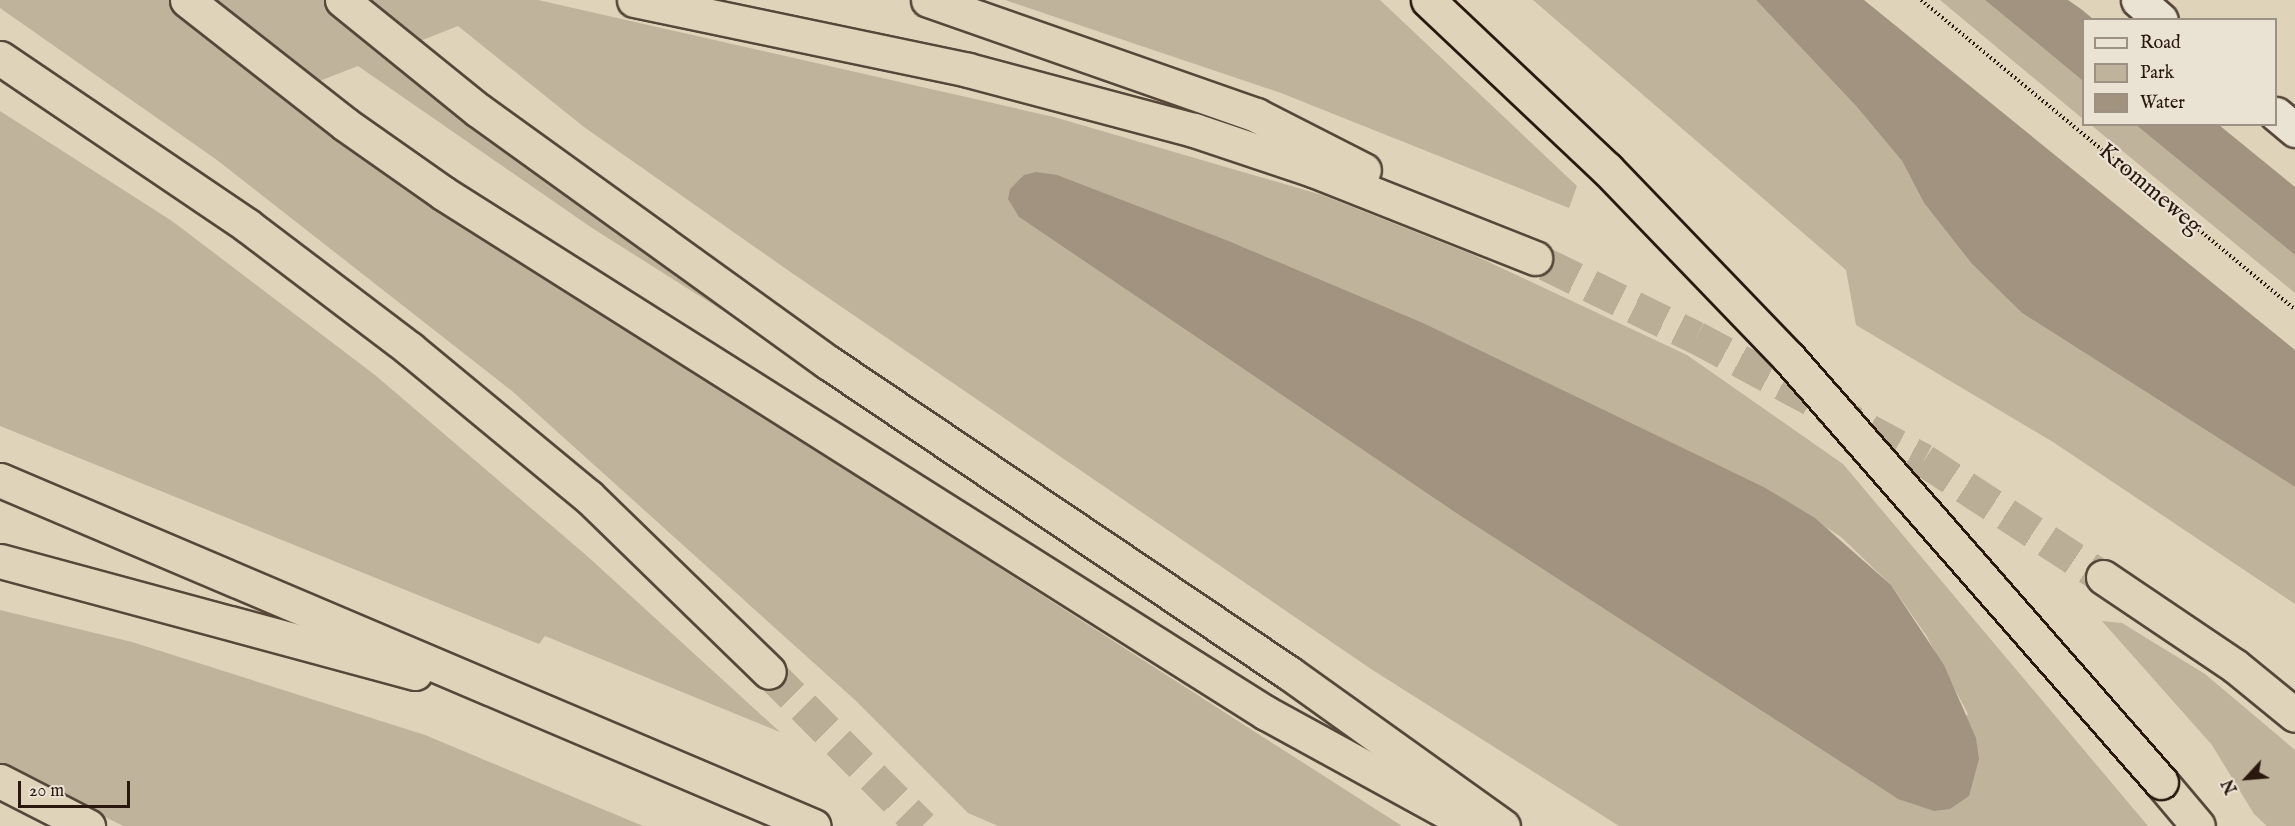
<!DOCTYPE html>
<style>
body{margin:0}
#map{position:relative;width:2295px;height:826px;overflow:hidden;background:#dfd3b9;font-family:"IM FELL English",serif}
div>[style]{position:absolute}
.green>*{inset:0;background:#c0b39c}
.water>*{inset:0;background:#a1937f}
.highway-tunnel>*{height:33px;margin-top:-16.5px;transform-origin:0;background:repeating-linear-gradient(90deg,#bbae97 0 33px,transparent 0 49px)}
.path>*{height:4px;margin-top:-2px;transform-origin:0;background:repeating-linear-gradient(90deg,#2a180f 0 1.5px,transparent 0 4.5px)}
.roads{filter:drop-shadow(2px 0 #57473a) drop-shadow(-2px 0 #57473a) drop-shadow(0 2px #57473a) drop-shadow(0 -2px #57473a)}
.minor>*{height:33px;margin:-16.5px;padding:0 16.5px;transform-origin:16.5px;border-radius:16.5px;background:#eae2d2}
.highway>*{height:33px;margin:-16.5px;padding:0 16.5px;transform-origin:16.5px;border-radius:16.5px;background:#dfd3b9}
.bridges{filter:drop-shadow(2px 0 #2a180f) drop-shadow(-2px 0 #2a180f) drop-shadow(0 2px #2a180f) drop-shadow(0 -2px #2a180f)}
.highway-bridge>*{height:33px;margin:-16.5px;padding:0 16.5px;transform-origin:16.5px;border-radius:16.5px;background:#dfd3b9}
span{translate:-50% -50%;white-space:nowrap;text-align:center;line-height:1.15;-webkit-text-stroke:4.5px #eae2d2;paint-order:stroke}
.street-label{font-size:24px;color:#2a180f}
.legend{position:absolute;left:2082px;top:18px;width:195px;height:108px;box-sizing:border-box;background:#eae2d2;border:2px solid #9d9184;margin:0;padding:8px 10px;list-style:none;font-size:18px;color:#2a180f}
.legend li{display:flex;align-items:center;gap:12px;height:30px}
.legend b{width:30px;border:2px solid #9d9184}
.north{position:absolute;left:2217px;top:748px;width:60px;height:60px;-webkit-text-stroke:4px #eae2d2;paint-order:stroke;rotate:244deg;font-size:16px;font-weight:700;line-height:24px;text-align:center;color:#2a180f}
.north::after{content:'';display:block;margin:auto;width:21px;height:27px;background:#2a180f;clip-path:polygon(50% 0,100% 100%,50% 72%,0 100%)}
.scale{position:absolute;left:18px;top:781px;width:112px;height:27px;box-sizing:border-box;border:3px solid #2a180f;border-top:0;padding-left:8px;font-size:18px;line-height:21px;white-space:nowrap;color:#2a180f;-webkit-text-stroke:4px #eae2d2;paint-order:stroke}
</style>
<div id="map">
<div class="green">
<i style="clip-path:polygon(evenodd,0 0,538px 0,1054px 117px,1322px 195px,1476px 256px,1687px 355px,1843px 464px,2148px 826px,1619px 826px,1371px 669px,789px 271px,584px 127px,458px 26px,392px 52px,842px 386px,592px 228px,358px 66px,286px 94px,555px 283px,1402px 826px,998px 826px,968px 813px,855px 700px,512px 391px,217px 160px,0 8px,0 0,1019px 217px,1423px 324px,1764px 487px,1841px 537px,1891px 585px,1926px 635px,1968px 714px,1898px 799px,1459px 515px,1019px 217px)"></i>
<i style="clip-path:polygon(1005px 0,1380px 0,1577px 186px,1569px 208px,1281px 93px)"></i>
<i style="clip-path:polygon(1533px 0,1756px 0,1856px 106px,1902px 161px,1924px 203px,1972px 264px,2022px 313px,2295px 487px,2295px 604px,2053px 442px,1856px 325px,1846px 270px)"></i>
<i style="clip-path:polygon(1940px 0,1985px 0,2083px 81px,2083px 119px)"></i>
<i style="clip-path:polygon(0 111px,172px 221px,375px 375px,586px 555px,780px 732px,545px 636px,539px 644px,0 426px)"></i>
<i style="clip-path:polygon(2091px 125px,2136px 125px,2295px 255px,2295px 293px)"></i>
<i style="clip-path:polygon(0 610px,132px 642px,425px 735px,643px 826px,123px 826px,0 763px)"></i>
<i style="clip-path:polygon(2102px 621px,2122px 623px,2205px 674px,2295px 750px,2295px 826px,2267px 826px,2254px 814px,2212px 745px)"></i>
</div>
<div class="water">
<i style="clip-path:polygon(1756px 0,1864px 0,2295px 350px,2295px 487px,2022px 313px,1972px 264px,1924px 203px,1902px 161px,1856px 106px)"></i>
<i style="clip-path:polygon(1985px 0,2068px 0,2081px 9px,2093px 19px,2084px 20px,2083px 81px)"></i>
<i style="clip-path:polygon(2136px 125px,2219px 125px,2295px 187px,2295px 255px)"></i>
<i style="clip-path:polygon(1036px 172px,1057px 175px,1226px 240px,1423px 323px,1764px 487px,1815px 518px,1891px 585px,1944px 665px,1976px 738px,1979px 759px,1969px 796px,1950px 809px,1934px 811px,1898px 799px,1459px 515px,1019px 217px,1008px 199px,1010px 189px,1024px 175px)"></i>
</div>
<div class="highway-tunnel">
<i style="left:1546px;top:264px;width:167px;rotate:26deg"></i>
<i style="left:1696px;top:337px;width:259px;rotate:28.3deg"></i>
<i style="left:1924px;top:460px;width:214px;rotate:33.2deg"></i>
<i style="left:769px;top:672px;width:217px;rotate:45.2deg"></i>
</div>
<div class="path">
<i style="left:1921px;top:0;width:485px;rotate:39.6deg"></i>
</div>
<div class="roads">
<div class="minor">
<i style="left:2138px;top:0;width:30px;rotate:41deg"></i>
<i style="left:2276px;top:114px;width:25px;rotate:40deg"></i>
</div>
<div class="highway">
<i style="left:187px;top:0;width:201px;rotate:38.1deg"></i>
<i style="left:345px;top:124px;width:120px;rotate:35.1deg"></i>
<i style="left:443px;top:193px;width:974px;rotate:32.29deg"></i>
<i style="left:1266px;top:713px;width:235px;rotate:28.7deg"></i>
<i style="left:342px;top:0;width:175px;rotate:39deg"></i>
<i style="left:478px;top:110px;width:433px;rotate:35.8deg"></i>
<i style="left:829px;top:363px;width:555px;rotate:33.98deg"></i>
<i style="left:1289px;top:673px;width:263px;rotate:35.6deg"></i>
<i style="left:634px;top:0;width:341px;rotate:11.8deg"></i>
<i style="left:968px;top:70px;width:234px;rotate:14.9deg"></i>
<i style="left:1194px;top:130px;width:126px;rotate:18.6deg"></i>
<i style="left:1313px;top:170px;width:239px;rotate:21.6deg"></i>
<i style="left:928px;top:0;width:348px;rotate:19.3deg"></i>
<i style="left:1256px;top:115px;width:121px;rotate:27deg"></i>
<i style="left:0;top:58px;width:300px;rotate:34.1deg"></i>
<i style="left:248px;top:226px;width:203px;rotate:37.2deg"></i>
<i style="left:410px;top:349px;width:231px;rotate:39.6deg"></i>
<i style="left:588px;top:496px;width:252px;rotate:44.2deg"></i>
<i style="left:0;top:480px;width:884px;rotate:23.03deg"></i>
<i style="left:0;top:561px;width:430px;rotate:15.1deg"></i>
<i style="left:2103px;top:577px;width:159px;rotate:34deg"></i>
<i style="left:2235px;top:666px;width:77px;rotate:39.2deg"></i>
<i style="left:0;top:781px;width:99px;rotate:27.1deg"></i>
<i style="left:2161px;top:782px;width:57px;rotate:49.9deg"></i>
</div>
</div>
<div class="bridges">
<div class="highway-bridge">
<i style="left:1428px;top:0;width:246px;rotate:43.4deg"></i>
<i style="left:1607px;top:169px;width:262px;rotate:46.1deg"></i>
<i style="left:1789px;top:358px;width:564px;rotate:48.74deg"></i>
</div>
</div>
<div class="street-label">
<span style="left:2150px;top:189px;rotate:40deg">Krommeweg</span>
</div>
<ul class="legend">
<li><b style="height:8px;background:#eae2d2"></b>Road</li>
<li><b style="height:16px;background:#c0b39c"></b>Park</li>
<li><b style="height:16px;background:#a1937f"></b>Water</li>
</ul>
<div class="north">N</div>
<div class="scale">20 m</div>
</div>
